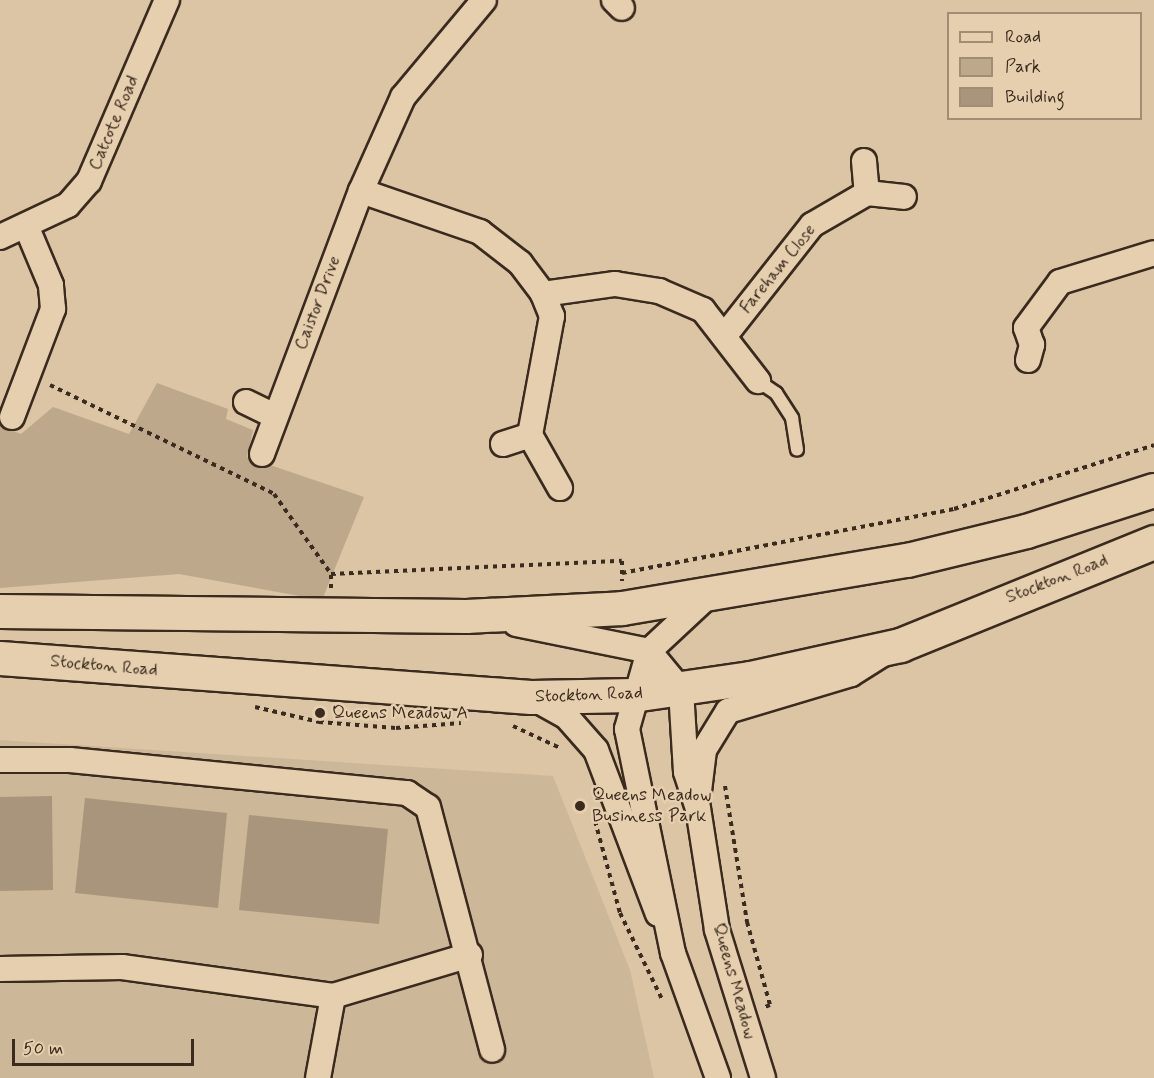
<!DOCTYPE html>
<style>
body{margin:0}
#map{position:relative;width:1154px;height:1078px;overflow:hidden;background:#dbc5a5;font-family:Mynerve,sans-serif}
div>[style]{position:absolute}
.built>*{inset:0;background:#ccb798}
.green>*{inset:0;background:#bda88c}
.building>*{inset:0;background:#a9957b}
.path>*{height:4px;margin-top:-2px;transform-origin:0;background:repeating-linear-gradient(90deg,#3b2a1e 0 4.5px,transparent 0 9px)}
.roads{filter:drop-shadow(2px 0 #3b2a1e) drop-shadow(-2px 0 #3b2a1e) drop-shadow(0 2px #3b2a1e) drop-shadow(0 -2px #3b2a1e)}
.service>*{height:12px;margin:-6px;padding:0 6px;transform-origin:6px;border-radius:6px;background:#e5cfae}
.minor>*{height:24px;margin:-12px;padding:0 12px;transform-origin:12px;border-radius:12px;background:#e5cfae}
.trunk>*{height:33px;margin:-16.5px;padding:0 16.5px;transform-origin:16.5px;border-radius:16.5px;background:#e5cfae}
.dots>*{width:16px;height:16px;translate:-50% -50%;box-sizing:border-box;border:3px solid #e5cfae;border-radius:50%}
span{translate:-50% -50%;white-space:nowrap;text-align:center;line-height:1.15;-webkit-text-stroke:5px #e5cfae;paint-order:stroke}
.street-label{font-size:18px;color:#3b2a1e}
.poi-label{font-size:18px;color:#3b2a1e}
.left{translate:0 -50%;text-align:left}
.legend{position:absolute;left:947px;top:12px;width:195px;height:108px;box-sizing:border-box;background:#e5cfae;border:2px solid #a18d74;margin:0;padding:8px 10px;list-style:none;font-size:18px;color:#3b2a1e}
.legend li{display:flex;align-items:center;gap:12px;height:30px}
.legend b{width:30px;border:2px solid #a18d74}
.scale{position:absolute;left:12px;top:1039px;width:182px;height:27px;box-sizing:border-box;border:3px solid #3b2a1e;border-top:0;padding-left:8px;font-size:18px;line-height:21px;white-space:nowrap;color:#3b2a1e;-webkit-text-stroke:4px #e5cfae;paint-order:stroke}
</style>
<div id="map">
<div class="built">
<i style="clip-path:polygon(0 740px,553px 776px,630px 970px,654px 1078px,0 1078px)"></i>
</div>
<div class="green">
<i style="clip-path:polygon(157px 383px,228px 409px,226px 419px,253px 430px,247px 457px,364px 497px,322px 600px,179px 574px,0 588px,0 426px,21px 434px,53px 407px,129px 434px)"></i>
</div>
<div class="building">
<i style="clip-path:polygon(52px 796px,53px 890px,0 891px,0 797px)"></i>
<i style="clip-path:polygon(85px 798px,227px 813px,218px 908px,75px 893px)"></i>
<i style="clip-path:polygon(249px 815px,388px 829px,379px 924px,239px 910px)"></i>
</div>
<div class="path">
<i style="left:50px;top:385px;width:249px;rotate:25.9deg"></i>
<i style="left:274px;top:494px;width:98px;rotate:54.5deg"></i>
<i style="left:331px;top:574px;width:291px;rotate:-2.6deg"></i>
<i style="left:622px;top:561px;width:20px;rotate:90deg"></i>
<i style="left:622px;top:573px;width:338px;rotate:-10.9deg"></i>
<i style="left:954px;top:509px;width:210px;rotate:-17.7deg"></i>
<i style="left:331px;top:588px;width:14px;rotate:-90deg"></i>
<i style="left:255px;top:707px;width:66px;rotate:13.2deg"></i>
<i style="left:319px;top:722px;width:77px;rotate:4.5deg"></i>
<i style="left:396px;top:728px;width:65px;rotate:-4.4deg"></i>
<i style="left:513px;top:726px;width:52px;rotate:25.1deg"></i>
<i style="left:725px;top:786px;width:138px;rotate:80.8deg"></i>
<i style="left:747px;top:922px;width:86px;rotate:74.5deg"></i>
<i style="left:770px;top:1005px;width:5px;rotate:158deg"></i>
<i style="left:595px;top:821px;width:95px;rotate:74.8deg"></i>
<i style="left:620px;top:913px;width:98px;rotate:64deg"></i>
</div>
<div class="roads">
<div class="service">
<i style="left:758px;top:381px;width:22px;rotate:34deg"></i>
<i style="left:776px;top:393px;width:30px;rotate:57deg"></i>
<i style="left:792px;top:418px;width:32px;rotate:81deg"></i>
</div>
<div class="minor">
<i style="left:614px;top:0;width:11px;rotate:45deg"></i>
<i style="left:864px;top:161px;width:32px;rotate:85deg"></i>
<i style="left:867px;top:193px;width:37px;rotate:6deg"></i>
<i style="left:361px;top:191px;width:126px;rotate:19deg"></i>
<i style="left:480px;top:232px;width:51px;rotate:37.8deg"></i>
<i style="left:520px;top:263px;width:39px;rotate:53deg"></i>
<i style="left:543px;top:294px;width:24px;rotate:68deg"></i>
<i style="left:552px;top:316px;width:121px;rotate:100.5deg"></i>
<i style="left:0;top:237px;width:75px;rotate:-25.2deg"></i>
<i style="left:68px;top:205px;width:32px;rotate:-49deg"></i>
<i style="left:89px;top:181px;width:197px;rotate:-66.7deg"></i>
<i style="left:543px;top:294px;width:73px;rotate:-7.9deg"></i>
<i style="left:615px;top:284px;width:45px;rotate:9deg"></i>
<i style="left:659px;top:291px;width:48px;rotate:23.4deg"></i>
<i style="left:703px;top:310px;width:90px;rotate:52.2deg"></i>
<i style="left:726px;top:334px;width:139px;rotate:-51.7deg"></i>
<i style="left:812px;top:225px;width:64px;rotate:-30.2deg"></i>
<i style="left:1028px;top:360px;width:16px;rotate:-75deg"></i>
<i style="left:1032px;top:345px;width:18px;rotate:-109deg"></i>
<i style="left:1026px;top:328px;width:57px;rotate:-53.5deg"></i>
<i style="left:1060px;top:282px;width:98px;rotate:-17.1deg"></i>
<i style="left:246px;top:402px;width:32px;rotate:26deg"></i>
<i style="left:12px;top:417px;width:116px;rotate:-69.2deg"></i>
<i style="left:53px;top:309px;width:24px;rotate:-95deg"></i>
<i style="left:51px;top:285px;width:62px;rotate:-112.8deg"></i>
<i style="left:503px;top:444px;width:28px;rotate:-18deg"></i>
<i style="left:530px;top:435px;width:61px;rotate:60.5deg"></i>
<i style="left:262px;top:454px;width:281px;rotate:-69.4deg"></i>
<i style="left:361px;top:191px;width:103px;rotate:-65.9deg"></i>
<i style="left:403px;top:97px;width:126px;rotate:-50.1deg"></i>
<i style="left:708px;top:596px;width:81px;rotate:137deg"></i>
<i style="left:649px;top:651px;width:81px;rotate:105.8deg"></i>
<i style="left:627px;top:729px;width:229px;rotate:78.4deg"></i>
<i style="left:673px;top:953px;width:133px;rotate:70.2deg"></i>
<i style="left:516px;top:624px;width:136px;rotate:11.5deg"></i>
<i style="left:649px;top:651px;width:50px;rotate:50.6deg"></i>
<i style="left:681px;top:690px;width:82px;rotate:86.5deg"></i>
<i style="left:686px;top:772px;width:38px;rotate:72deg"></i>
<i style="left:698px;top:808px;width:123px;rotate:81.1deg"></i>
<i style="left:717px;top:930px;width:155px;rotate:72.7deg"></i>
<i style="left:533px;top:698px;width:38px;rotate:29deg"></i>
<i style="left:566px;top:716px;width:45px;rotate:48.6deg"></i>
<i style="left:596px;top:750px;width:175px;rotate:69.3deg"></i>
<i style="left:0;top:760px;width:70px"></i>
<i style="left:70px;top:760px;width:339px;rotate:5.6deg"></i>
<i style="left:407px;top:793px;width:25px;rotate:34deg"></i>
<i style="left:428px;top:807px;width:251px;rotate:75.2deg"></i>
<i style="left:699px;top:791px;width:41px;rotate:-83deg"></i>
<i style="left:704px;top:750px;width:46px;rotate:-58.4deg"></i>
<i style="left:728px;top:711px;width:128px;rotate:-16.7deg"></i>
<i style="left:851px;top:674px;width:36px;rotate:-32deg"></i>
<i style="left:0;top:969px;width:122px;rotate:-0.9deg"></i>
<i style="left:122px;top:967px;width:213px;rotate:7.8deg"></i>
<i style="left:333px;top:996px;width:143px;rotate:-16.7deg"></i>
<i style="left:318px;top:1078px;width:83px;rotate:-79.6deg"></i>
</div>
<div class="trunk">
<i style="left:0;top:611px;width:466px;rotate:0.6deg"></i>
<i style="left:466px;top:616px;width:156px;rotate:-2.9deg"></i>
<i style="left:622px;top:608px;width:289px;rotate:-9.6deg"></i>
<i style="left:907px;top:560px;width:122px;rotate:-13.7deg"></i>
<i style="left:1026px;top:531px;width:134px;rotate:-17.8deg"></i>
<i style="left:0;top:658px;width:532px;rotate:4.2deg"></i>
<i style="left:531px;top:697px;width:102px;rotate:-1.1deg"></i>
<i style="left:633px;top:695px;width:118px;rotate:-8.3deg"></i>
<i style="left:750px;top:678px;width:154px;rotate:-12.4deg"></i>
<i style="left:900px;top:645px;width:274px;rotate:-22.1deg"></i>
</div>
</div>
<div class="dots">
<i style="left:320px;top:713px;background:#3b2a1e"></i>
<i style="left:580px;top:806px;background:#3b2a1e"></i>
</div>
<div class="street-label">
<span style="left:114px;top:123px;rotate:-67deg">Catcote Road</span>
<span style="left:778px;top:269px;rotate:-51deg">Fareham Close</span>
<span style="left:318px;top:303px;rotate:-69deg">Caistor Drive</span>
<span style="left:1057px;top:579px;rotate:-21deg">Stockton Road</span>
<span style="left:104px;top:666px;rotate:5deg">Stockton Road</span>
<span style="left:589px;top:695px;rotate:-2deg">Stockton Road</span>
<span style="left:734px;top:981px;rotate:74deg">Queens Meadow</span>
</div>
<div class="poi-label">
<span class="left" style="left:332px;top:713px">Queens Meadow A</span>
<span class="left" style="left:592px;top:806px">Queens Meadow<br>Business Park</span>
</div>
<ul class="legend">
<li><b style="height:8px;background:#e5cfae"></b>Road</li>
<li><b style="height:16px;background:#bda88c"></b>Park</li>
<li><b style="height:16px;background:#a9957b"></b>Building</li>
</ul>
<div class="scale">50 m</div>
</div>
